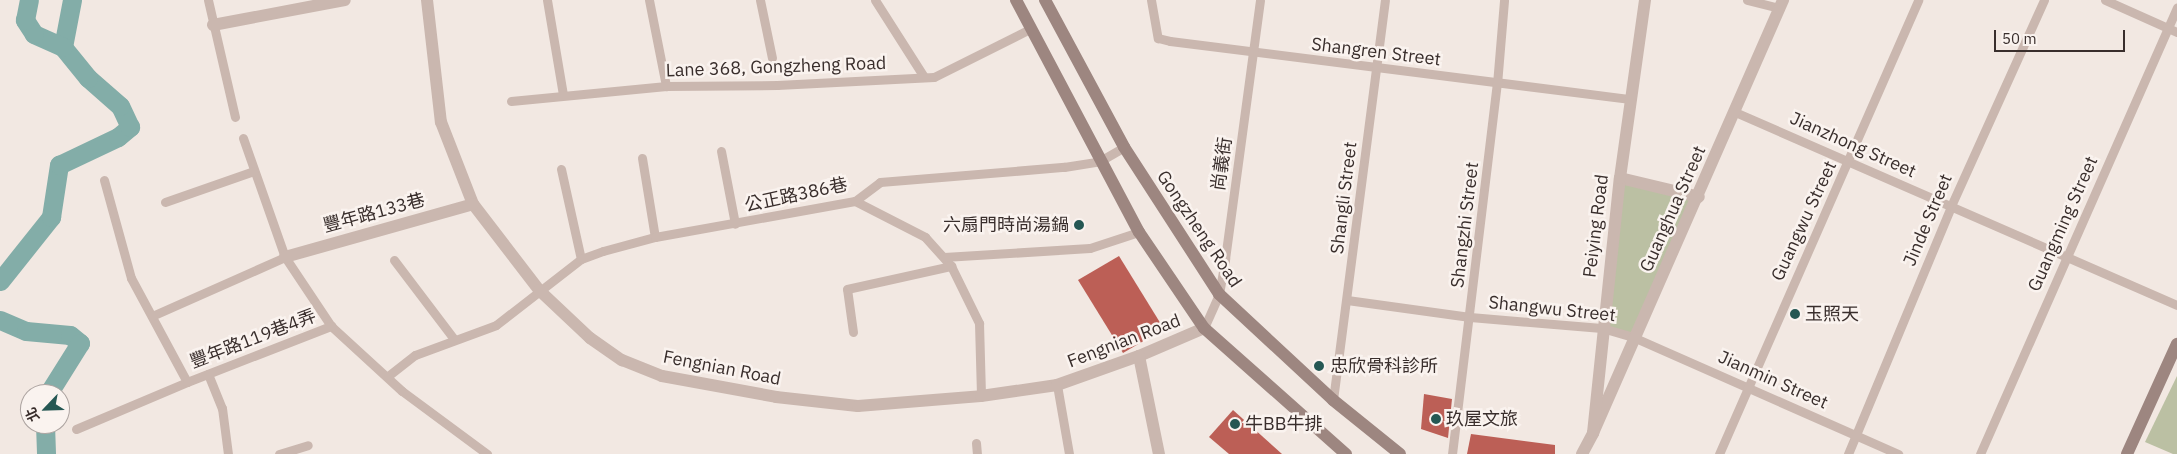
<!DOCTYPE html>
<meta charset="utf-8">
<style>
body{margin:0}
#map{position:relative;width:2177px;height:454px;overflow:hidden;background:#f2e8e2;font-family:"IBM Plex Sans","Noto Sans TC",sans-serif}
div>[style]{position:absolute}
.green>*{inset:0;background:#bbc0a3}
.canal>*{height:19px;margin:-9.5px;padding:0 9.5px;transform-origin:9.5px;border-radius:9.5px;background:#83ada8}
.building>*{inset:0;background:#bc5f56}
.lane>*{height:9px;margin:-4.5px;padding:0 4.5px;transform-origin:4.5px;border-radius:4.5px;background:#cab7af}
.street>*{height:12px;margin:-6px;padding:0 6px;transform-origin:6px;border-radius:6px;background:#cab7af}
.secondary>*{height:12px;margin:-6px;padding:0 6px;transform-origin:6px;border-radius:6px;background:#9d8680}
.dots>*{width:14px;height:14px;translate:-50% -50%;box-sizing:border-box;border:2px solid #faf3ef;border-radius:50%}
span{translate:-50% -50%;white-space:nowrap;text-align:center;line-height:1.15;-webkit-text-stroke:5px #faf3ef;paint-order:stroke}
.street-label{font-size:18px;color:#392e2c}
.poi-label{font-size:18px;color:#392e2c}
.right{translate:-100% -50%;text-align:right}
.left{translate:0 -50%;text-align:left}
.north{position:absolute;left:20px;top:384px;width:50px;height:50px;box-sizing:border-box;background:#faf3ef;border:1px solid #ada4a1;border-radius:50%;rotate:246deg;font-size:14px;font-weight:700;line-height:20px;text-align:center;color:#392e2c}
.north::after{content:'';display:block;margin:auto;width:18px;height:22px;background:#255753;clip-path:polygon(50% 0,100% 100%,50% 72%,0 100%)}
.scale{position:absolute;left:1994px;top:30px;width:131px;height:22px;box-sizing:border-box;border:2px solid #392e2c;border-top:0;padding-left:6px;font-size:15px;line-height:18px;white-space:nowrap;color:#392e2c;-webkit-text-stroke:4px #faf3ef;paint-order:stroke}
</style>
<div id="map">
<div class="green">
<i style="clip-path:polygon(1620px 178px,1699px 197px,1633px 337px,1602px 328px)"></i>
<i style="clip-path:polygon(2177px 376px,2177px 454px,2173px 454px,2145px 442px)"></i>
</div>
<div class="canal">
<i style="left:63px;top:47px;width:48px;rotate:-79.2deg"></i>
<i style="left:0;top:281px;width:82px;rotate:-51.4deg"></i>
<i style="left:51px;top:217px;width:53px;rotate:-81.3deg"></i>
<i style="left:59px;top:165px;width:65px;rotate:-25.4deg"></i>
<i style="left:118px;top:137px;width:16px;rotate:-40deg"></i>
<i style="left:130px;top:127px;width:23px;rotate:-115deg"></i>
<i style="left:120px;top:106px;width:43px;rotate:-138.8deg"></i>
<i style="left:88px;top:78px;width:40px;rotate:-129deg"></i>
<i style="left:63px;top:47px;width:32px;rotate:-156deg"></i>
<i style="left:34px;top:34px;width:17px;rotate:-123deg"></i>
<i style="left:25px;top:20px;width:20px;rotate:-79deg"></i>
<i style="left:0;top:320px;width:28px;rotate:23deg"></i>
<i style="left:26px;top:331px;width:44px;rotate:5.2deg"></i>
<i style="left:70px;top:335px;width:13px;rotate:39deg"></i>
<i style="left:80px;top:343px;width:60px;rotate:122.1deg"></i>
<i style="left:45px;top:424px;width:30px;rotate:88deg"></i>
</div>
<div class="building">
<i style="clip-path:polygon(1119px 256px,1164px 329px,1123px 353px,1078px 280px)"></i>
<i style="clip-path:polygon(1424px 394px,1452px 399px,1448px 438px,1421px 429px)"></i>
<i style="clip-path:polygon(1233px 410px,1282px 454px,1229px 454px,1209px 437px)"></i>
<i style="clip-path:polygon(1471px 434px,1555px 445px,1555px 454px,1467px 454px)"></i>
</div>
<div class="lane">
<i style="left:208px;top:0;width:120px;rotate:77deg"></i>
<i style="left:547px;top:0;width:96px;rotate:80.4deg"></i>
<i style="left:649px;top:0;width:88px;rotate:78.8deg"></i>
<i style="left:760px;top:0;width:59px;rotate:78.3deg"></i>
<i style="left:875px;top:0;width:91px;rotate:57.5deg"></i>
<i style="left:1151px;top:0;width:39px;rotate:80deg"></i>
<i style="left:1158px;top:38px;width:12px;rotate:14deg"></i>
<i style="left:1170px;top:41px;width:464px;rotate:7.2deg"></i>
<i style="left:1747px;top:0;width:34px;rotate:14deg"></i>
<i style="left:2105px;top:0;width:79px;rotate:24deg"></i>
<i style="left:511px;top:101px;width:156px;rotate:-5.5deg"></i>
<i style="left:666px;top:86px;width:111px;rotate:-0.5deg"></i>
<i style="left:777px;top:85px;width:157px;rotate:-2.9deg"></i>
<i style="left:934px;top:77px;width:107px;rotate:-26.6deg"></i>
<i style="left:1735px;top:112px;width:482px;rotate:23.6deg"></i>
<i style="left:243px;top:138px;width:126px;rotate:70.6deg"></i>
<i style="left:285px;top:257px;width:83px;rotate:56.3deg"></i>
<i style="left:331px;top:326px;width:96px;rotate:42.5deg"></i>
<i style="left:402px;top:391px;width:106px;rotate:36.5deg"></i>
<i style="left:721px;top:151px;width:74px;rotate:79.1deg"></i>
<i style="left:642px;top:158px;width:80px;rotate:80.7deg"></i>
<i style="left:561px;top:169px;width:92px;rotate:77.5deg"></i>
<i style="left:104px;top:180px;width:102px;rotate:74.6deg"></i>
<i style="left:131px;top:278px;width:118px;rotate:61.7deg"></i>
<i style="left:855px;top:201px;width:79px;rotate:27.2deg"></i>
<i style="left:925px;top:237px;width:39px;rotate:48deg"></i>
<i style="left:951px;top:266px;width:64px;rotate:63.8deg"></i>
<i style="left:979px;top:323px;width:73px;rotate:88.4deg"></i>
<i style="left:165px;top:202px;width:94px;rotate:-19.2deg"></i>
<i style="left:944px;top:257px;width:146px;rotate:-3.5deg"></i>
<i style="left:1090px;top:248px;width:52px;rotate:-18.1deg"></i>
<i style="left:394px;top:260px;width:99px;rotate:52.8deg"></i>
<i style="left:1347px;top:300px;width:124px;rotate:7.9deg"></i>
<i style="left:1470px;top:317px;width:132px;rotate:4.8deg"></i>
<i style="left:1602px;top:328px;width:32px;rotate:16deg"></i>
<i style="left:1633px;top:337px;width:290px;rotate:23.8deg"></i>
<i style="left:152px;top:316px;width:145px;rotate:-23.9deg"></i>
<i style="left:1204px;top:328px;width:37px;rotate:-66deg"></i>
<i style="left:1219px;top:294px;width:36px;rotate:-80deg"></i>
<i style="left:1225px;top:259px;width:261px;rotate:-82.3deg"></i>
<i style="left:853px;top:332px;width:43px;rotate:-97.9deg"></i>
<i style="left:847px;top:289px;width:107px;rotate:-12.5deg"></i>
<i style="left:208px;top:374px;width:37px;rotate:68deg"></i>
<i style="left:222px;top:408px;width:46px;rotate:82.6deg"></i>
<i style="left:388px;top:376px;width:34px;rotate:-38deg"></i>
<i style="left:415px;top:355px;width:86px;rotate:-20.3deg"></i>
<i style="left:496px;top:325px;width:108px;rotate:-37.8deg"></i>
<i style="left:581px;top:259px;width:23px;rotate:-20deg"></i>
<i style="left:603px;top:251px;width:54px;rotate:-15.1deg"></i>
<i style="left:655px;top:237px;width:203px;rotate:-10.2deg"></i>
<i style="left:855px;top:201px;width:31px;rotate:-37deg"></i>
<i style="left:880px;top:182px;width:185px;rotate:-4.7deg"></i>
<i style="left:1064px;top:167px;width:36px;rotate:-9deg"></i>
<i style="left:1100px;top:161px;width:28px;rotate:-30deg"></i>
<i style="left:1057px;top:385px;width:70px;rotate:80.1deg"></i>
<i style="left:1333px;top:400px;width:403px;rotate:-82.6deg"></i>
<i style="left:76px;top:429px;width:121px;rotate:-22.9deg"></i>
<i style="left:187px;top:382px;width:155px;rotate:-21.3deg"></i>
<i style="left:976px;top:443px;width:11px;rotate:85deg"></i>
<i style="left:279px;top:454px;width:30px;rotate:-17deg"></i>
<i style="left:1452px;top:454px;width:373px;rotate:-83.1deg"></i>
<i style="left:1497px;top:84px;width:84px;rotate:-85.2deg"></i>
<i style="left:1719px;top:454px;width:496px;rotate:-66.3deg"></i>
<i style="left:1848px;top:454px;width:269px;rotate:-67.4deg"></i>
<i style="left:1951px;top:206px;width:226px;rotate:-65.7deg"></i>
<i style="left:1980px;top:454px;width:488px;rotate:-66.2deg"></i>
</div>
<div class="street">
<i style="left:427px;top:0;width:123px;rotate:83.5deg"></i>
<i style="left:441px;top:122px;width:88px;rotate:68.7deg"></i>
<i style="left:473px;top:204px;width:108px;rotate:52.5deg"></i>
<i style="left:539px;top:290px;width:70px;rotate:43.3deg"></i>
<i style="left:590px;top:338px;width:39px;rotate:35deg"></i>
<i style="left:622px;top:360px;width:43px;rotate:21.8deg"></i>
<i style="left:662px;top:376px;width:116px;rotate:10.4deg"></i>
<i style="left:776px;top:397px;width:82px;rotate:6.3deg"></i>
<i style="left:858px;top:406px;width:123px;rotate:-4.6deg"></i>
<i style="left:981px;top:396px;width:77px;rotate:-8.2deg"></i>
<i style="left:1057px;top:385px;width:87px;rotate:-19.5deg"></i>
<i style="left:1139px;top:356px;width:71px;rotate:-23.3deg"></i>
<i style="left:213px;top:25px;width:134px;rotate:-10.7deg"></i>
<i style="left:1620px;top:178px;width:81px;rotate:13.5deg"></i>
<i style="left:285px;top:257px;width:195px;rotate:-15.7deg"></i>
<i style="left:1139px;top:356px;width:100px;rotate:78.5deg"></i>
<i style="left:1593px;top:433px;width:473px;rotate:-66.3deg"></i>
<i style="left:1582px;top:454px;width:24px;rotate:-62deg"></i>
<i style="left:1593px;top:433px;width:256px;rotate:-84deg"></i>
<i style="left:1620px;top:178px;width:180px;rotate:-82deg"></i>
</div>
<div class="secondary">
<i style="left:1016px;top:0;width:263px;rotate:62.1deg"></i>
<i style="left:1139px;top:232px;width:116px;rotate:55.9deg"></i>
<i style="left:1204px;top:328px;width:190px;rotate:41.6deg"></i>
<i style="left:1045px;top:0;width:167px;rotate:61.7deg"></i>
<i style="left:1124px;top:147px;width:175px;rotate:57.1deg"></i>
<i style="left:1219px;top:294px;width:156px;rotate:42.9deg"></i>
<i style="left:1333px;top:400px;width:86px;rotate:38.9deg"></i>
<i style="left:2127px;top:454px;width:121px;rotate:-65.6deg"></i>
</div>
<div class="dots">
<i style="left:1079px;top:225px;background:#255753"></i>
<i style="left:1795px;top:314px;background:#255753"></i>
<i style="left:1319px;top:366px;background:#255753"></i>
<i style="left:1436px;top:419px;background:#255753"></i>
<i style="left:1235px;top:424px;background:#255753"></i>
</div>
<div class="street-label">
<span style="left:1376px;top:52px;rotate:7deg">Shangren Street</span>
<span style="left:776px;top:67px;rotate:-2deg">Lane 368, Gongzheng Road</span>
<span style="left:1853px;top:145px;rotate:24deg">Jianzhong Street</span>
<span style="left:1222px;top:164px;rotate:-82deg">尚義街</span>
<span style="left:796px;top:195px;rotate:-12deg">公正路386巷</span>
<span style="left:1344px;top:198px;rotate:-83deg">Shangli Street</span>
<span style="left:1673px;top:209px;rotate:-66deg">Guanghua Street</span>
<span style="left:374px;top:213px;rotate:-15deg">豐年路133巷</span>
<span style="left:1928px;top:220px;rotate:-67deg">Jinde Street</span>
<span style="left:1804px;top:221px;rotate:-65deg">Guangwu Street</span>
<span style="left:2063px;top:224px;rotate:-66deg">Guangming Street</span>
<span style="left:1465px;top:225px;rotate:-83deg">Shangzhi Street</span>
<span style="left:1596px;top:226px;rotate:-83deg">Peiying Road</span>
<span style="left:1199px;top:229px;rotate:56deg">Gongzheng Road</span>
<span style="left:1552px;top:309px;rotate:6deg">Shangwu Street</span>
<span style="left:253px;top:339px;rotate:-21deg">豐年路119巷4弄</span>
<span style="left:1124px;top:341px;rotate:-21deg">Fengnian Road</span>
<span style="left:722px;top:368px;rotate:11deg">Fengnian Road</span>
<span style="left:1773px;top:380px;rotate:24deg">Jianmin Street</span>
</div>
<div class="poi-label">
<span class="right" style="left:1069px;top:225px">六扇門時尚湯鍋</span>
<span class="left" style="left:1805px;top:314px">玉照天</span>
<span class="left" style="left:1330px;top:366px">忠欣骨科診所</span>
<span class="left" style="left:1446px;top:419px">玖屋文旅</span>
<span class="left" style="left:1245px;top:424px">牛BB牛排</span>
</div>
<div class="north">北</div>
<div class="scale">50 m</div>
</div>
